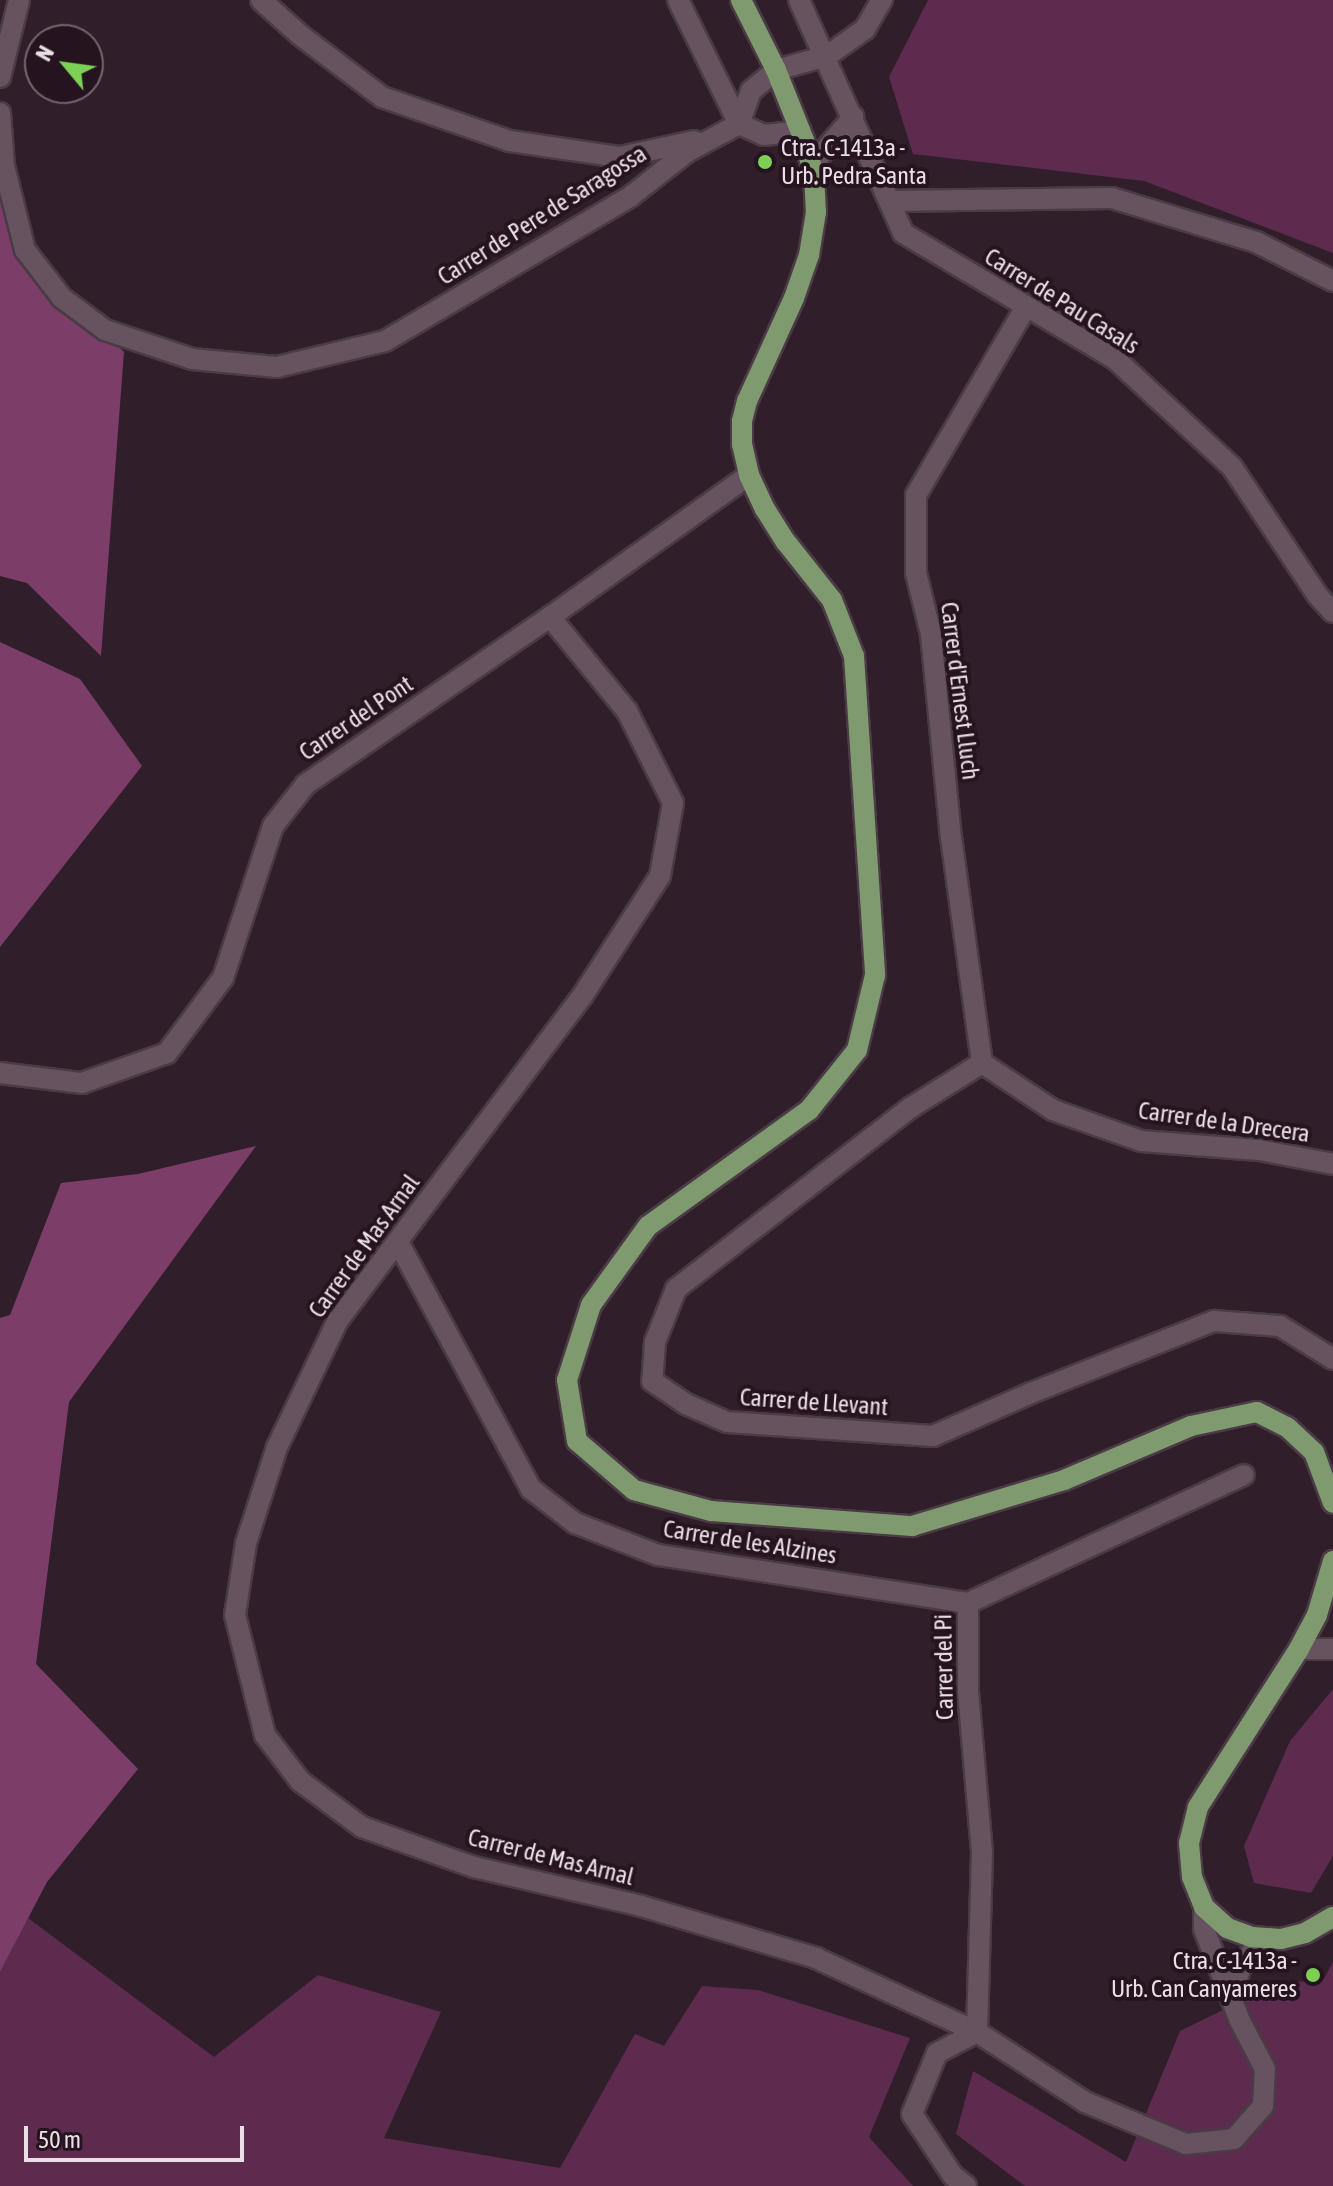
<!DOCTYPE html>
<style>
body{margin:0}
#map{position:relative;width:1333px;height:2186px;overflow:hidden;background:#301e2a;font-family:"Asap Condensed",sans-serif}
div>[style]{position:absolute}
.green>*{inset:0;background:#5c2b4e}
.forest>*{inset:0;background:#7c3e69}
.roads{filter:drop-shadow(2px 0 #4a3b45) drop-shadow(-2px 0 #4a3b45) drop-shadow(0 2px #4a3b45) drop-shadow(0 -2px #4a3b45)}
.minor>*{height:20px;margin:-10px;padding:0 10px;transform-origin:10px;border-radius:10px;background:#675260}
.major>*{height:20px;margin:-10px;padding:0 10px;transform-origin:10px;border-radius:10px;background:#809a70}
.dots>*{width:22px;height:22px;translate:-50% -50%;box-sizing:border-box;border:4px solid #251420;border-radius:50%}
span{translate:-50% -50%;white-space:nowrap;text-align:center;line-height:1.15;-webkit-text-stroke:8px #251420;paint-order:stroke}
.poi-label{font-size:24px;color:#ebdfe6}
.left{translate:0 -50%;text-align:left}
.right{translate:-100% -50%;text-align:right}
.street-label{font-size:24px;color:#ebdfe6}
.north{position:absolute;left:24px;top:24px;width:80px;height:80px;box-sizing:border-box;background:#251420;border:2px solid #74656f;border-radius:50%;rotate:299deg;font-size:22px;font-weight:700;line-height:32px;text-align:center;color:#ebdfe6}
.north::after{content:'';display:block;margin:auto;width:28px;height:36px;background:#7cd155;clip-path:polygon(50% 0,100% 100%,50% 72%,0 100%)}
.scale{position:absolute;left:24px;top:2126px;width:220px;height:36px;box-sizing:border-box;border:4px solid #ebdfe6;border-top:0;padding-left:10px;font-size:24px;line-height:28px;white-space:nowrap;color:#ebdfe6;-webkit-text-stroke:6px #251420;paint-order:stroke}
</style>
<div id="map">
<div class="green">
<i style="clip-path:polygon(928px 0,1333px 0,1333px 253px,1144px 181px,913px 154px,889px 77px)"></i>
<i style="clip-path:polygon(1333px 1689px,1333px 1856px,1311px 1893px,1254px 1883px,1244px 1846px,1290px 1741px)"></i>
<i style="clip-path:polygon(28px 1918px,214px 2057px,318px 1975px,441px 2012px,384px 2138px,560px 2168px,635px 2034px,664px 2046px,702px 1986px,758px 1990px,910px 2038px,869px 2137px,913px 2186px,0 2186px,0 1972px)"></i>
<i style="clip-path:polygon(1333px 1962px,1333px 2186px,1025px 2186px,956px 2134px,973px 2071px,1126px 2162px,1180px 2031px,1282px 1981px,1322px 1982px)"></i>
</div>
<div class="forest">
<i style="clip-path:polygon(0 99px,25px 250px,124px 352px,101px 656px,27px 583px,0 576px)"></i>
<i style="clip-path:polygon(0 642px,80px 679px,142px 766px,0 947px)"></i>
<i style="clip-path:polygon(256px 1146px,69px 1402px,36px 1664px,138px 1769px,47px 1882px,0 1972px,0 1318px,10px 1315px,61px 1183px,138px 1174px)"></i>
</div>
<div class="roads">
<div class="minor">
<i style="left:261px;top:0;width:52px;rotate:41.9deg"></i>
<i style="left:300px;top:35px;width:103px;rotate:37.1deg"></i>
<i style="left:382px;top:97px;width:135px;rotate:19deg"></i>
<i style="left:510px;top:141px;width:111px;rotate:8.3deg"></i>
<i style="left:620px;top:157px;width:76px;rotate:-12.2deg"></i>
<i style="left:678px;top:0;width:138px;rotate:63.8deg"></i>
<i style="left:799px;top:0;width:255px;rotate:65.9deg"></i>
<i style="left:903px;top:233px;width:247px;rotate:30.7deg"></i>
<i style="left:1115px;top:359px;width:159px;rotate:42.7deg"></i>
<i style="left:1232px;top:467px;width:155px;rotate:56.3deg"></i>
<i style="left:1318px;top:596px;width:22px;rotate:47deg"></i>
<i style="left:0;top:77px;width:79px;rotate:-76.1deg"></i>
<i style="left:0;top:113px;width:53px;rotate:85.7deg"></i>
<i style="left:4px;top:166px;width:87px;rotate:76deg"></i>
<i style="left:25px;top:250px;width:61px;rotate:52.4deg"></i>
<i style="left:62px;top:298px;width:54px;rotate:36.7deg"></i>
<i style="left:105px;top:330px;width:92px;rotate:18.4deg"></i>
<i style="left:192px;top:359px;width:85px;rotate:5.4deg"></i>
<i style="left:277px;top:367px;width:111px;rotate:-13.5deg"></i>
<i style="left:385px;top:341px;width:286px;rotate:-30.5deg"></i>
<i style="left:631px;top:196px;width:71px;rotate:-38.2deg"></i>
<i style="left:687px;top:152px;width:59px;rotate:-28.3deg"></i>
<i style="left:739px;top:124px;width:35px;rotate:-70deg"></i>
<i style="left:751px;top:91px;width:33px;rotate:-40deg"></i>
<i style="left:776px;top:70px;width:53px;rotate:-15.4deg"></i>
<i style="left:827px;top:56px;width:47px;rotate:-35.4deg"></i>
<i style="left:865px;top:29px;width:34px;rotate:-60deg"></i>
<i style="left:739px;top:124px;width:27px;rotate:24deg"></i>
<i style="left:764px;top:135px;width:37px;rotate:-6deg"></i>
<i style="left:811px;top:166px;width:65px;rotate:-49.4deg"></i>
<i style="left:889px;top:201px;width:223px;rotate:-0.8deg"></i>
<i style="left:1112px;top:198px;width:151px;rotate:17deg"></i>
<i style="left:1256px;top:242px;width:86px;rotate:26.9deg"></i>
<i style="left:550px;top:617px;width:122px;rotate:50.7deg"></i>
<i style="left:627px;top:711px;width:103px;rotate:63.4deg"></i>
<i style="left:673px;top:803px;width:74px;rotate:100.1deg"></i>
<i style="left:660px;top:876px;width:142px;rotate:122.9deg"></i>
<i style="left:583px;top:995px;width:409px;rotate:127deg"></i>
<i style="left:337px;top:1322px;width:139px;rotate:115.6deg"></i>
<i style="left:277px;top:1447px;width:101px;rotate:107.9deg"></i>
<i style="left:246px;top:1543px;width:73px;rotate:98.7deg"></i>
<i style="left:235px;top:1615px;width:124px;rotate:76deg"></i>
<i style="left:265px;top:1735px;width:58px;rotate:52.7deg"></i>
<i style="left:300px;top:1781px;width:77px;rotate:36.6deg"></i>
<i style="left:362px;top:1827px;width:119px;rotate:19.7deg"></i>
<i style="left:474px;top:1867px;width:171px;rotate:13.1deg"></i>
<i style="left:641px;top:1906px;width:183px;rotate:16.5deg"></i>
<i style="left:816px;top:1958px;width:177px;rotate:24.7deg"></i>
<i style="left:977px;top:2032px;width:180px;rotate:-88.4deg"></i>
<i style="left:982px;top:1852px;width:162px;rotate:-95deg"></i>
<i style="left:968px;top:1691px;width:88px;rotate:-90deg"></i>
<i style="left:968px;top:1603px;width:304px;rotate:-24.9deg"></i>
<i style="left:982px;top:1063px;width:85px;rotate:148deg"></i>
<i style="left:910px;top:1108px;width:296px;rotate:142.3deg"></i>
<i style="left:676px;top:1289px;width:57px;rotate:111.6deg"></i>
<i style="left:655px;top:1342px;width:39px;rotate:94deg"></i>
<i style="left:652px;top:1381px;width:41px;rotate:34.1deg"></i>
<i style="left:686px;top:1404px;width:45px;rotate:23.7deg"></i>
<i style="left:727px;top:1422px;width:206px;rotate:3.9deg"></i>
<i style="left:933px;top:1436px;width:107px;rotate:-23.7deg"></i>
<i style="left:1031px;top:1393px;width:197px;rotate:-21.5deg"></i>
<i style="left:1214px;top:1321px;width:66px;rotate:4.3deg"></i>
<i style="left:1280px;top:1326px;width:62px;rotate:31.9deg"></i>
<i style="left:982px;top:1063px;width:227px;rotate:-97.8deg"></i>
<i style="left:951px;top:838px;width:205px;rotate:-95.6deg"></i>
<i style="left:931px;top:634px;width:63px;rotate:-103.8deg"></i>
<i style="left:916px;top:573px;width:78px;rotate:-90deg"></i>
<i style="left:916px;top:495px;width:218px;rotate:-59.7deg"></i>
<i style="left:982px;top:1063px;width:85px;rotate:33.5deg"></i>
<i style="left:1053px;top:1110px;width:93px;rotate:19.4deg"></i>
<i style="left:1141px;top:1141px;width:118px;rotate:4.4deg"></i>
<i style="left:1259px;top:1150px;width:75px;rotate:10.7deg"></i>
<i style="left:0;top:1073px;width:83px;rotate:7deg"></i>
<i style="left:82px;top:1083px;width:90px;rotate:-19.4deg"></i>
<i style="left:167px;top:1053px;width:94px;rotate:-53.3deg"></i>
<i style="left:223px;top:978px;width:160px;rotate:-71.8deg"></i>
<i style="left:273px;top:826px;width:53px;rotate:-51.8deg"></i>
<i style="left:306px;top:784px;width:296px;rotate:-34.4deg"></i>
<i style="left:550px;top:617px;width:244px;rotate:-35.5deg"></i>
<i style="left:398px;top:1242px;width:281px;rotate:61.7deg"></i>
<i style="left:531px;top:1489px;width:56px;rotate:37.7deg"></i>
<i style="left:575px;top:1523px;width:89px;rotate:21.1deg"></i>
<i style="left:658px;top:1555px;width:314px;rotate:8.8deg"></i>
<i style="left:1299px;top:1649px;width:34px"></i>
<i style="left:1231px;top:1997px;width:35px;rotate:-72deg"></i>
<i style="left:1242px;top:1964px;width:19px;rotate:-51deg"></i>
<i style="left:1254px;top:1949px;width:19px;rotate:-35deg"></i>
<i style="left:966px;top:2186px;width:16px;rotate:-142deg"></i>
<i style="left:953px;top:2176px;width:74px;rotate:-123.5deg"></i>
<i style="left:912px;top:2114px;width:66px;rotate:-67.7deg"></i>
<i style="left:937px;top:2053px;width:45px;rotate:-27.7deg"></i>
<i style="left:977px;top:2032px;width:129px;rotate:32.9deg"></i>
<i style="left:1085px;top:2102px;width:109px;rotate:22.6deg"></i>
<i style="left:1186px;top:2144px;width:48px;rotate:-5.9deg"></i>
<i style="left:1234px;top:2139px;width:44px;rotate:-48.7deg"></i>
<i style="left:1263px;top:2106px;width:37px;rotate:-87deg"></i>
<i style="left:1265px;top:2069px;width:54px;rotate:-117.5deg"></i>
<i style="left:1240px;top:2021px;width:99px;rotate:-111.4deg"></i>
<i style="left:1204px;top:1929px;width:22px;rotate:-90deg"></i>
</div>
<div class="major">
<i style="left:741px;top:0;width:78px;rotate:63.4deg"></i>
<i style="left:776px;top:70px;width:75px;rotate:68.2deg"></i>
<i style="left:804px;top:140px;width:36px;rotate:74deg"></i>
<i style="left:814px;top:175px;width:37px;rotate:87deg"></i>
<i style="left:816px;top:212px;width:44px;rotate:99.2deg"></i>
<i style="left:809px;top:255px;width:46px;rotate:109.2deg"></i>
<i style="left:794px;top:298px;width:113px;rotate:114.5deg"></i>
<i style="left:747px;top:401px;width:21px;rotate:104deg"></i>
<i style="left:742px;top:421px;width:23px;rotate:90deg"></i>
<i style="left:742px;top:444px;width:32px;rotate:77deg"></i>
<i style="left:749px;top:475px;width:38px;rotate:65deg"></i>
<i style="left:765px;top:509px;width:39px;rotate:58deg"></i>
<i style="left:786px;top:542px;width:74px;rotate:51.6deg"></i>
<i style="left:832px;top:600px;width:60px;rotate:68.6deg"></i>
<i style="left:854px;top:656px;width:320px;rotate:86.2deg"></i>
<i style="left:875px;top:975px;width:77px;rotate:103.5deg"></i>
<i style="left:857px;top:1050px;width:77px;rotate:128.7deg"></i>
<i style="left:809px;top:1110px;width:198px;rotate:144.2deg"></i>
<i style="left:648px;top:1226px;width:97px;rotate:125.8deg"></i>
<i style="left:591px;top:1305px;width:79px;rotate:107.7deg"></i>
<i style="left:567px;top:1380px;width:62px;rotate:80.7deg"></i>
<i style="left:577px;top:1441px;width:75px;rotate:40.7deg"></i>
<i style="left:634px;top:1490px;width:80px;rotate:15.3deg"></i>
<i style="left:711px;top:1511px;width:202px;rotate:4.3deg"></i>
<i style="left:912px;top:1526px;width:159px;rotate:-16.8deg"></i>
<i style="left:1064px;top:1480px;width:138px;rotate:-23deg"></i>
<i style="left:1191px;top:1426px;width:67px;rotate:-12deg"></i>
<i style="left:1257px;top:1412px;width:34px;rotate:27deg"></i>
<i style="left:1287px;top:1427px;width:37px;rotate:43deg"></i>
<i style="left:1314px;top:1452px;width:54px;rotate:69.6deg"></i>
<i style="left:1333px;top:1561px;width:56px;rotate:106.5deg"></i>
<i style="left:1317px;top:1615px;width:38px;rotate:118deg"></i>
<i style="left:1299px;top:1649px;width:188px;rotate:122.6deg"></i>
<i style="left:1198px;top:1807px;width:37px;rotate:104deg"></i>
<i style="left:1189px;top:1843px;width:34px;rotate:85deg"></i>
<i style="left:1192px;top:1877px;width:32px;rotate:68deg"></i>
<i style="left:1204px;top:1907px;width:31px;rotate:42deg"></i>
<i style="left:1227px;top:1928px;width:27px;rotate:20deg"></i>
<i style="left:1252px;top:1937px;width:29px;rotate:4deg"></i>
<i style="left:1281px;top:1939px;width:25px;rotate:-14deg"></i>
<i style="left:1305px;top:1933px;width:32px;rotate:-30deg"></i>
</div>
</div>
<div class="dots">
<i style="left:765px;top:162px;background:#7cd155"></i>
<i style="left:1313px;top:1975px;background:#7cd155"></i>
</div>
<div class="poi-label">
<span class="left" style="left:781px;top:162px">Ctra. C-1413a -<br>Urb. Pedra Santa</span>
<span class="right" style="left:1297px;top:1975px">Ctra. C-1413a -<br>Urb. Can Canyameres</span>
</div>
<div class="street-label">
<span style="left:542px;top:215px;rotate:-32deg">Carrer de Pere de Saragossa</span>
<span style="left:1062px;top:301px;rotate:32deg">Carrer de Pau Casals</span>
<span style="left:960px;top:691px;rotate:83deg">Carrer d'Ernest Lluch</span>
<span style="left:356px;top:718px;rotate:-34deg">Carrer del Pont</span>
<span style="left:1224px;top:1122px;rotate:8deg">Carrer de la Drecera</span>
<span style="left:364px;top:1246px;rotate:-54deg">Carrer de Mas Arnal</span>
<span style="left:814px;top:1402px;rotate:4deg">Carrer de Llevant</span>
<span style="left:750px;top:1542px;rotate:9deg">Carrer de les Alzines</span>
<span style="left:944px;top:1667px;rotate:-91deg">Carrer del Pi</span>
<span style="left:551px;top:1857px;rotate:14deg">Carrer de Mas Arnal</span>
</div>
<div class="north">N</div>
<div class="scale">50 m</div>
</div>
